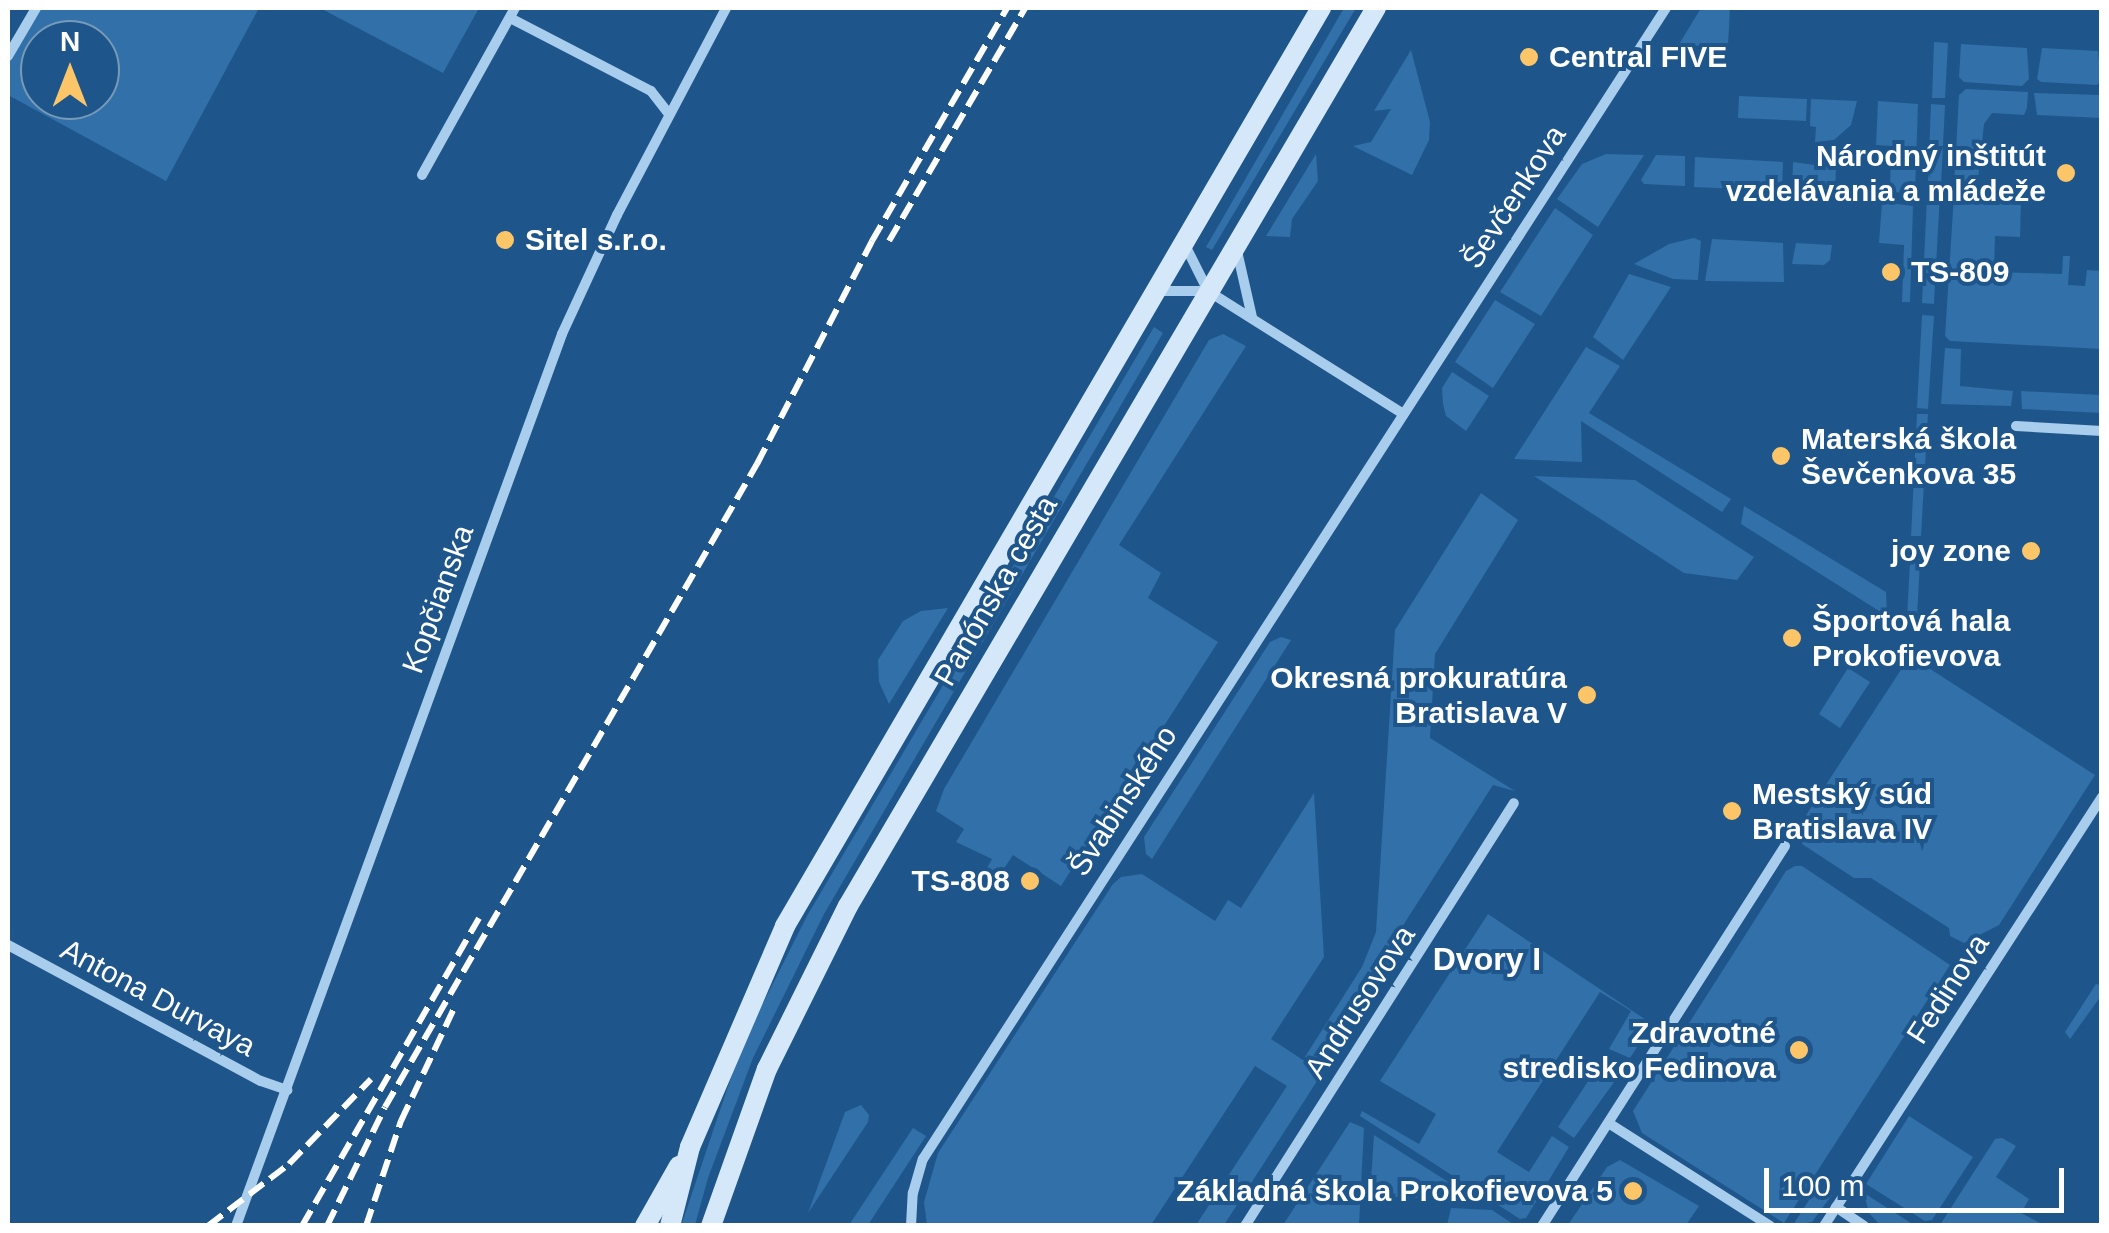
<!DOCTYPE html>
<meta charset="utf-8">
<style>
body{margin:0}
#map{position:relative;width:2109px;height:1233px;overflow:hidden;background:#1e568b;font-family:Arial,sans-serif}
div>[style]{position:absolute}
.green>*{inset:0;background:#3170a8}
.minor>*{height:10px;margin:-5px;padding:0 5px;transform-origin:5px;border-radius:5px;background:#a9cdec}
.secondary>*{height:20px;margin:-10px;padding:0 10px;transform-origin:10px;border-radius:10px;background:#d5e8f9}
.rail>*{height:6px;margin-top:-3px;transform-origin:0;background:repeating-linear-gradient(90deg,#fff 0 18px,transparent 0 26px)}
.dots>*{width:28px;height:28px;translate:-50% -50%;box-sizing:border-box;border:5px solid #1e568b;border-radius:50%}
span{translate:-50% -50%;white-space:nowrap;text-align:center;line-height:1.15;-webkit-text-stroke:8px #1e568b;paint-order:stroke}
.poi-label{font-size:30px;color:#fff;font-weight:700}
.left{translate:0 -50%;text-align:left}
.right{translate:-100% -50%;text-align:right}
.street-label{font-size:30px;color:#fff}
.neighbourhood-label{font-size:32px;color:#fff;font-weight:700}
.frame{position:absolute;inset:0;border:10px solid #fff;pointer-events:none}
.north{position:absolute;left:20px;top:20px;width:100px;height:100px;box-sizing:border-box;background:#1e568b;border:2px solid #789ab9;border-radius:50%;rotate:0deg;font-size:28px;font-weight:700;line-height:40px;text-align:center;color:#fff}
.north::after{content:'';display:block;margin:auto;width:35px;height:45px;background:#fbc568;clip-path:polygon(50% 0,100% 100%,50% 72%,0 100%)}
.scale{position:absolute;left:1764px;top:1168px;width:300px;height:45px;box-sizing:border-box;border:5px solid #fff;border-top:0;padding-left:12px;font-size:30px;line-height:35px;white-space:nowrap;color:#fff;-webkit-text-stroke:8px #1e568b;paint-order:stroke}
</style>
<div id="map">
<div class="green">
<i style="clip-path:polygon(evenodd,33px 8px,259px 8px,166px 181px,8px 95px,8px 54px,33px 8px,40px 40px,100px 40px,100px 100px,40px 100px,40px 40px)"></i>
<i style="clip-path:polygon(320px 8px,479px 8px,443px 73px)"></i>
<i style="clip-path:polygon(1344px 8px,1356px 8px,1212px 250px,1206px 247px)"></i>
<i style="clip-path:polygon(1701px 8px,1730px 8px,1728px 45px,1678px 46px)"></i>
<i style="clip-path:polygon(1934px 42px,1948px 43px,1945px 98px,1932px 98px)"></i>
<i style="clip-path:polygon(1961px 44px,2027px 48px,2029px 79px,2022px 86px,1964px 82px,1959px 77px)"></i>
<i style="clip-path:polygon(2042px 48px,2098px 51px,2101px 81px,2097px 85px,2041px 82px,2037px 79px)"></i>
<i style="clip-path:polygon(1411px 50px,1430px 122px,1429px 140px,1412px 175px,1353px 146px,1371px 142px,1391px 109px,1374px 111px)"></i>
<i style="clip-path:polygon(1966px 89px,2028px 92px,2027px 108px,2024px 115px,1992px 113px,1984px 124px,1978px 180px,1970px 186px,1954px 186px,1959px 95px)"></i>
<i style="clip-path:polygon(2034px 93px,2100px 95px,2101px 118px,2037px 115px)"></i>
<i style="clip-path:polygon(1739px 96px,1807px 99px,1806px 121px,1738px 118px)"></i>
<i style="clip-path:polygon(1811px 99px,1857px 101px,1851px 125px,1834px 140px,1815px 142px,1816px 127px,1810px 126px)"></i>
<i style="clip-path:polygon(1878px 101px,1918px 104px,1915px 193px,1890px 192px,1891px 146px,1876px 145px)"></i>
<i style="clip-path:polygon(1931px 104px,1945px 105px,1941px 186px,1928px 181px)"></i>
<i style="clip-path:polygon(1316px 154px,1318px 181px,1292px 219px,1290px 237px,1266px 236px)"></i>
<i style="clip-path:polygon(1606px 154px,1644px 155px,1598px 227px,1557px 199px,1582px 164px)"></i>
<i style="clip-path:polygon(1656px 155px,1685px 156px,1685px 186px,1644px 184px,1641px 180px)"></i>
<i style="clip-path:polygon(1695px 157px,1783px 162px,1782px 191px,1694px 187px)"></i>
<i style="clip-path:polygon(1793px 162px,1836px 168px,1835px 191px,1792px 192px)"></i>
<i style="clip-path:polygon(1932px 193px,1940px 193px,1934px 304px,1922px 303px,1927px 197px)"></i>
<i style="clip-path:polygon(1954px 195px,2014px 197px,2021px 201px,2020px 237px,1995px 236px,1994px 272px,2062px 274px,2063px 256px,2070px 256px,2068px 285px,2085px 286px,2087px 270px,2101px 271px,2101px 349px,1950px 341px,1945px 336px)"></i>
<i style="clip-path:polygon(1882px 202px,1913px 206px,1910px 302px,1902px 302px,1904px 245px,1879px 243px)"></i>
<i style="clip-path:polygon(1555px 208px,1593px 235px,1541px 316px,1500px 292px)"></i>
<i style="clip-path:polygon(1694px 238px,1701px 241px,1698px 280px,1673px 279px,1634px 264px,1669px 244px)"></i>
<i style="clip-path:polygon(1712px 239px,1783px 243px,1784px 282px,1705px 281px)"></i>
<i style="clip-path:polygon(1796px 243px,1832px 245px,1830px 260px,1824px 265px,1792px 264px)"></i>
<i style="clip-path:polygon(1629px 274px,1671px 287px,1623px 360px,1593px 337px)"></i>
<i style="clip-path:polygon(1495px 300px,1535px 324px,1493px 388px,1455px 362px)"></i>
<i style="clip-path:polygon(1922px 315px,1934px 316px,1928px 409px,1917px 408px)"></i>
<i style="clip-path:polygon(1154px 327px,1163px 333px,824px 914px,753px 1058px,708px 1178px,695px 1225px,681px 1226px,742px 1045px,807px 916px)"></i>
<i style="clip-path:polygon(1223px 334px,1246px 346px,1119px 545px,1161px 573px,1148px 598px,1218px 642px,1061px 886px,1013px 855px,999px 876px,987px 868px,992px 859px,956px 842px,964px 829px,936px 811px,944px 789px,1209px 340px)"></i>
<i style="clip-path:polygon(1586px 347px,1620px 366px,1589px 413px,1731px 499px,1722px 512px,1581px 421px,1582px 462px,1514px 459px)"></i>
<i style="clip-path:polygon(1945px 348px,1961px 349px,1960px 386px,2013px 391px,2011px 406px,1941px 404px)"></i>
<i style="clip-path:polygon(1452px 372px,1489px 396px,1466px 431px,1446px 416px,1443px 404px,1442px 388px)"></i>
<i style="clip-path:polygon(2021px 391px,2101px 395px,2101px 413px,2022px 409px)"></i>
<i style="clip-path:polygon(1917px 414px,1928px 414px,1921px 536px,1911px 536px)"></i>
<i style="clip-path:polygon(1534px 476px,1635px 480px,1754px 557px,1737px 580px,1684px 573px)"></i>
<i style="clip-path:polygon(1481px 493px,1518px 520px,1435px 654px,1430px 738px,1515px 791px,1493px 785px,1402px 927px,1405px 945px,1224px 1225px,1196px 1225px,1287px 1086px,1255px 1066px,1151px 1225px,927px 1225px,924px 1202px,938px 1153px,1113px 884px,1121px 877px,1142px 874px,1215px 921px,1228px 900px,1241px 908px,1314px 793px,1324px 957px,1271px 1039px,1303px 1060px,1362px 967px,1376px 932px,1395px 630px)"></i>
<i style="clip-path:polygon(1744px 506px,1886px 592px,1887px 616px,1741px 524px)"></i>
<i style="clip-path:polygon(1911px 542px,1921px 542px,1917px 617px,1913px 620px,1907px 618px)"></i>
<i style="clip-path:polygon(948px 608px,889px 704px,879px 682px,878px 660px,903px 621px,921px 611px)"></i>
<i style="clip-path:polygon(1281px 637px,1291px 640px,1152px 859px,1146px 854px,1144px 837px,1270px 642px)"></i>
<i style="clip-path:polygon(1910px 656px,2095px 775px,1999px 925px,1964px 943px,1950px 936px,1949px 928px,1871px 878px,1854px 878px,1802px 844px,1799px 826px)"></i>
<i style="clip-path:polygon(1848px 668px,1870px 682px,1840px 728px,1819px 714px)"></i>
<i style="clip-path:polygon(1795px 866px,1802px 866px,1950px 965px,1784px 1223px,1642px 1133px,1633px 1111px,1786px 871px)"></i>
<i style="clip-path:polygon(1488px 914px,1652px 1024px,1630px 1058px,1609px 1049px,1631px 1011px,1600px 992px,1497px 1152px,1529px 1172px,1552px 1136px,1569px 1147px,1526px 1218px,1520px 1219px,1360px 1116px,1362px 1111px,1419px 1144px,1436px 1114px,1380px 1081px)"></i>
<i style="clip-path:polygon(2096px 984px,2101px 985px,2101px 996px,2070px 1039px,2065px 1032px)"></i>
<i style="clip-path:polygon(1604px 1057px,1622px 1071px,1574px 1138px,1558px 1127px)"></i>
<i style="clip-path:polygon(861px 1105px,869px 1115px,868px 1122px,808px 1213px,845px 1112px)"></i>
<i style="clip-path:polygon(1909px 1116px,1973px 1157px,1932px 1220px,1925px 1221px,1866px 1184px)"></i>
<i style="clip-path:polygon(1350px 1122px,1364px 1128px,1359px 1225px,1283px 1225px)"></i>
<i style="clip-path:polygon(913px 1128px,926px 1136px,868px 1225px,849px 1225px)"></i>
<i style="clip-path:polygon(1374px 1135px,1477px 1200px,1370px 1196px)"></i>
<i style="clip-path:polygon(2002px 1138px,2016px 1146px,1996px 1177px,2029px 1199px,2021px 1213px,2044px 1225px,1940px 1225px,1995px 1139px)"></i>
<i style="clip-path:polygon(1620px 1160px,1699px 1206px,1686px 1225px,1568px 1225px,1607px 1167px)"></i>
<i style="clip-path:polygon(1818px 1186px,1832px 1195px,1812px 1222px,1793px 1225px)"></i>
<i style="clip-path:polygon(1864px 1193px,1914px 1225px,1879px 1224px,1869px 1213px)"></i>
<i style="clip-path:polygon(1451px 1208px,1492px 1210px,1513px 1224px,1447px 1225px)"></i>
</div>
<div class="minor">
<i style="left:510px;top:18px;width:159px;rotate:27.4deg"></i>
<i style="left:651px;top:91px;width:29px;rotate:52deg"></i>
<i style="left:8px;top:56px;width:56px;rotate:-59.7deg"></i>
<i style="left:422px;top:175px;width:191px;rotate:-60.9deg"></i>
<i style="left:1184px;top:243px;width:54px;rotate:63.4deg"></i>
<i style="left:1237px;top:251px;width:68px;rotate:77.2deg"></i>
<i style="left:1155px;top:291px;width:53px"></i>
<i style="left:1208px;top:291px;width:231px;rotate:32.2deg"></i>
<i style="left:2016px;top:426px;width:86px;rotate:3.3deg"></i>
<i style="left:8px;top:945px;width:287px;rotate:28.3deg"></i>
<i style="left:261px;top:1081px;width:28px;rotate:19deg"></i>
<i style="left:1610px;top:1124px;width:190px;rotate:32.5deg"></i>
<i style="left:1836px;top:1207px;width:34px;rotate:34deg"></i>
<i style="left:236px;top:1226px;width:950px;rotate:-69.92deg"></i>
<i style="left:562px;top:334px;width:131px;rotate:-65.2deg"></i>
<i style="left:617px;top:215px;width:234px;rotate:-62.2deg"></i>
<i style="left:911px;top:1226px;width:33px;rotate:-87deg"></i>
<i style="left:913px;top:1193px;width:35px;rotate:-74deg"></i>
<i style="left:923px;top:1159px;width:1370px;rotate:-57.16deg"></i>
<i style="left:1245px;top:1226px;width:501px;rotate:-57.55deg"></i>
<i style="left:1542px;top:1226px;width:451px;rotate:-57.4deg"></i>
<i style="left:1824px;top:1226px;width:511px;rotate:-57.06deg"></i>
</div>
<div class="secondary">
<i style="left:645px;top:1226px;width:69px;rotate:-60.5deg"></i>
<i style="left:670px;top:1226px;width:81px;rotate:-75.8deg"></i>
<i style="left:690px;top:1147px;width:241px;rotate:-66.7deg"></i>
<i style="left:785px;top:926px;width:1063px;rotate:-59.72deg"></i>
<i style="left:711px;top:1226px;width:167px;rotate:-70.4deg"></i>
<i style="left:767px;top:1069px;width:182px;rotate:-63.6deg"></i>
<i style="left:848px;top:906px;width:1042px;rotate:-59.55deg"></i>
</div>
<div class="rail">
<i style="left:889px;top:241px;width:270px;rotate:-59.7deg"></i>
<i style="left:208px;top:1226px;width:102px;rotate:-37.4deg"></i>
<i style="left:289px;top:1164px;width:118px;rotate:-46deg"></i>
<i style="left:302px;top:1226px;width:355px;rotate:-60.1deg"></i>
<i style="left:327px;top:1226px;width:132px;rotate:-64deg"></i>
<i style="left:385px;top:1107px;width:743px;rotate:-59.95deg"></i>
<i style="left:757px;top:464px;width:251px;rotate:-62.7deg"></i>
<i style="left:872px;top:241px;width:269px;rotate:-59.9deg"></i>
<i style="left:366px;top:1226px;width:111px;rotate:-71.6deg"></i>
<i style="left:401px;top:1121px;width:129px;rotate:-64.8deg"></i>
</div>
<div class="dots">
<i style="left:1529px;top:57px;background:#fbc568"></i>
<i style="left:2066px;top:173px;background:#fbc568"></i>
<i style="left:505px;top:240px;background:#fbc568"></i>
<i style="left:1891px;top:272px;background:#fbc568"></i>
<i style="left:1781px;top:456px;background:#fbc568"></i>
<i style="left:2031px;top:551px;background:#fbc568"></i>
<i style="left:1792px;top:638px;background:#fbc568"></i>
<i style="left:1587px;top:695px;background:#fbc568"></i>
<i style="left:1732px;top:811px;background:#fbc568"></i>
<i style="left:1030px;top:881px;background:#fbc568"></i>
<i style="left:1799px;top:1050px;background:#fbc568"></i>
<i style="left:1633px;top:1191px;background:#fbc568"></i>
</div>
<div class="poi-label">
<span class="left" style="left:1549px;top:57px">Central FIVE</span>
<span class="right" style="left:2046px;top:173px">Národný inštitút<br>vzdelávania a mládeže</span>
<span class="left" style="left:525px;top:240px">Sitel s.r.o.</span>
<span class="left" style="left:1911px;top:272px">TS-809</span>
<span class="left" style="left:1801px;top:456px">Materská škola<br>Ševčenkova 35</span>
<span class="right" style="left:2011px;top:551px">joy zone</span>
<span class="left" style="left:1812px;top:638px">Športová hala<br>Prokofievova</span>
<span class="right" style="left:1567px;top:695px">Okresná prokuratúra<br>Bratislava V</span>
<span class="left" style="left:1752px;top:811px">Mestský súd<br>Bratislava IV</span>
<span class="right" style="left:1010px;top:881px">TS-808</span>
<span class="right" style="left:1776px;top:1050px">Zdravotné<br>stredisko Fedinova</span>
<span class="right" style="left:1613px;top:1191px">Základná škola Prokofievova 5</span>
</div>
<div class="street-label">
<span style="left:1514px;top:197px;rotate:-57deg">Ševčenkova</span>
<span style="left:996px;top:591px;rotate:-60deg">Panónska cesta</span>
<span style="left:438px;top:599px;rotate:-70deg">Kopčianska</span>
<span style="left:1123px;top:801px;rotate:-57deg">Švabinského</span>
<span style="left:1948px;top:989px;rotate:-57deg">Fedinova</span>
<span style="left:158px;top:998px;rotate:28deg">Antona Durvaya</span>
<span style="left:1360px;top:1002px;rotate:-57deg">Andrusovova</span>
</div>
<div class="neighbourhood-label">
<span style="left:1487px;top:959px">Dvory I</span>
</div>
<div class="frame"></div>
<div class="north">N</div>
<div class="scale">100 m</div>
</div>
